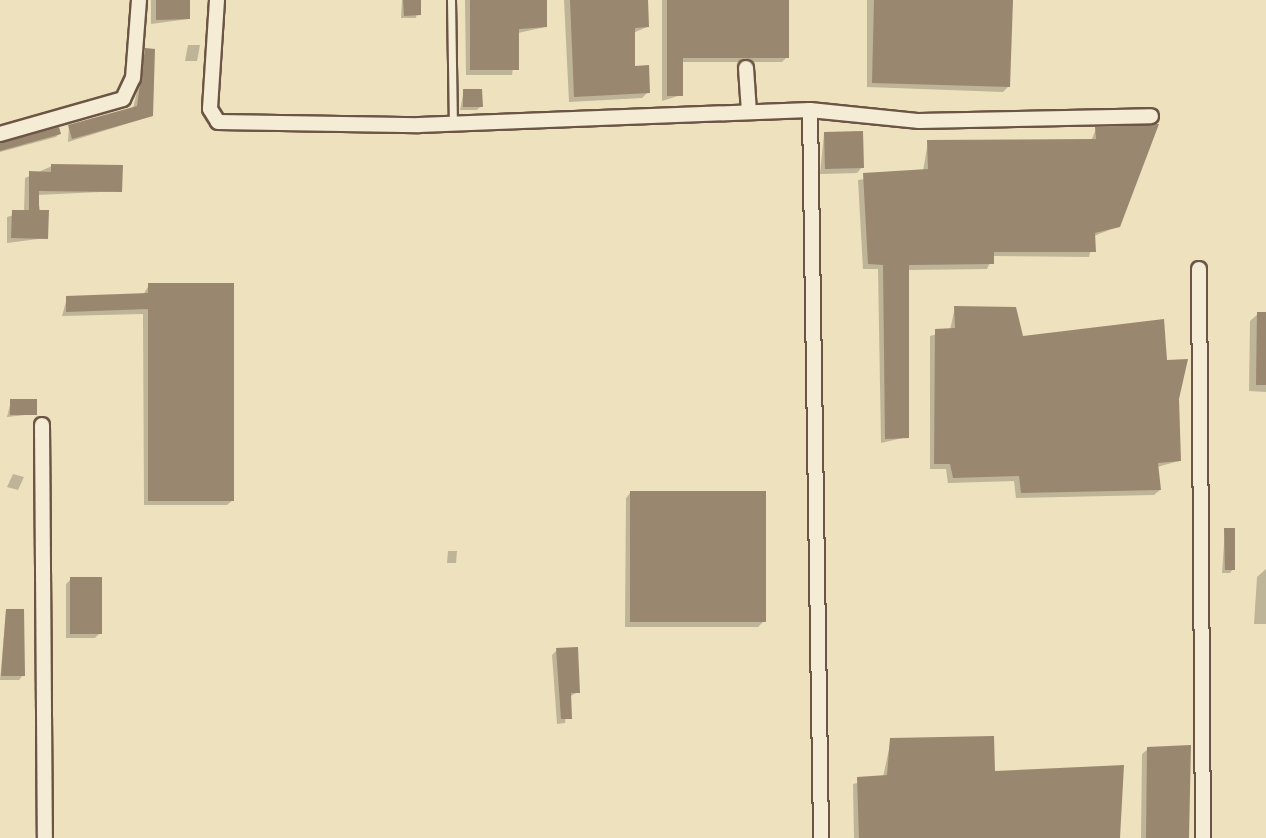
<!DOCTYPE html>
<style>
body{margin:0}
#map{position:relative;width:1266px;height:838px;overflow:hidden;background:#eee1bd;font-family:"Gentium Book Plus",serif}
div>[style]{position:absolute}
.shadow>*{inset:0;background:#0003}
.building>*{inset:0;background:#9a8770}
.roads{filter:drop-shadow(2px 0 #6c5545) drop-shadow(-2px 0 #6c5545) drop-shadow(0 2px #6c5545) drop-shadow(0 -2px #6c5545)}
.lane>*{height:7px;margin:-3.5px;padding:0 3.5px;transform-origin:3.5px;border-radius:3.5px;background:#f4ecd4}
.street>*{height:14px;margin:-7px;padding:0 7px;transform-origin:7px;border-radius:7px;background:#f4ecd4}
span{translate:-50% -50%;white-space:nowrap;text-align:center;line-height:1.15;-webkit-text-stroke:5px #f4ecd4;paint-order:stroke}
</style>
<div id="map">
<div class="shadow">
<i style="clip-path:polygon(151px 0,188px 0,188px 19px,151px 24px)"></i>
<i style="clip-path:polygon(419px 0,416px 18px,401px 18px,402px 0)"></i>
<i style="clip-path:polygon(465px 0,545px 0,545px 27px,518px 33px,512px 75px,466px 75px)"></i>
<i style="clip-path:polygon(564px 0,646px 0,647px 27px,633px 33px,633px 67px,648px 92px,642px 98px,569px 102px)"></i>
<i style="clip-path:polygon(662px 0,787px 0,787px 57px,782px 62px,681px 62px,681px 95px,662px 101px)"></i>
<i style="clip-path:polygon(867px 0,1009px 0,1009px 86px,1003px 92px,867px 87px)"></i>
<i style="clip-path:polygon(188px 45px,200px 45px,197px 61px,185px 61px)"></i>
<i style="clip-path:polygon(146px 50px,152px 116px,68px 142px,69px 126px,133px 109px)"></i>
<i style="clip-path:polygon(464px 90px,481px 106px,477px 110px,460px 110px)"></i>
<i style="clip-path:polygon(1096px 129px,1119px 226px,1094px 236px,1089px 257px,993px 256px,987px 269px,907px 270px,907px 437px,881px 443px,878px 269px,863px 269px,858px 180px,923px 171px,928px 142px,1091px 141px)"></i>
<i style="clip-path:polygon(59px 134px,56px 137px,0 152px,0 143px)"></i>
<i style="clip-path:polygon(824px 134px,862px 167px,857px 173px,820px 174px)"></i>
<i style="clip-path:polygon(52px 166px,121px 191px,37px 195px,46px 238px,7px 243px,7px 217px,24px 212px,25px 178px)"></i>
<i style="clip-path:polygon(149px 285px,233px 500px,227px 505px,144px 505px,143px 314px,62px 316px,67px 298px,143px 295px)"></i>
<i style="clip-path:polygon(955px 307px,1022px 338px,1165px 362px,1178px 399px,1179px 461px,1157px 467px,1160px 490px,1154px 495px,1016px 498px,1014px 481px,948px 483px,946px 469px,930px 469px,930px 336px,950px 330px)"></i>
<i style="clip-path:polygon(1258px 314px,1266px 314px,1266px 392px,1249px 391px,1250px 321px)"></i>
<i style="clip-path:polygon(11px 401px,35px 414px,7px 417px)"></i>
<i style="clip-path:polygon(13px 474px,24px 477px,18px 490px,7px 487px)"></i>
<i style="clip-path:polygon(631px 492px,764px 621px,758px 627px,625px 627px,626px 498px)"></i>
<i style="clip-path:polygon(1225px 530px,1233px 569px,1230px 573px,1222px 573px)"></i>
<i style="clip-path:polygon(448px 551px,457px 551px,456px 563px,447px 563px)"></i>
<i style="clip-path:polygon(1266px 569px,1266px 624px,1254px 624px,1257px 577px)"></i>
<i style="clip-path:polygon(71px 579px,100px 633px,95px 638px,66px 638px,66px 584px)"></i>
<i style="clip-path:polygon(6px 611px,23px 675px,19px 680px,0 680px)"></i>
<i style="clip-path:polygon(557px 650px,578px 692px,569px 697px,565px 723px,557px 724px,552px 655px)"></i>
<i style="clip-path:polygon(891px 740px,993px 773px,1119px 838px,854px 838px,853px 784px,883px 777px)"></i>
<i style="clip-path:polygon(1148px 749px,1185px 838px,1141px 838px,1142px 754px)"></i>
</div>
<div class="building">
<i style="clip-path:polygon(156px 0,190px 0,190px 19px,156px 20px)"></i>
<i style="clip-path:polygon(403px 0,421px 0,421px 15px,404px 16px)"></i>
<i style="clip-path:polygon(470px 0,547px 0,547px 27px,519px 29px,519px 70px,470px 70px)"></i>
<i style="clip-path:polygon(570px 0,648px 0,649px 27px,635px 28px,635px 66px,649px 65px,650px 93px,574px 97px)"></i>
<i style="clip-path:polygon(667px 0,789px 0,789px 58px,683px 58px,683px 96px,667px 96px)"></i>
<i style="clip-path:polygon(874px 0,1013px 0,1010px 87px,872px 83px)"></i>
<i style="clip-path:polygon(145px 48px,155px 49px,153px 116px,72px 139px,68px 125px,137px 106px)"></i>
<i style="clip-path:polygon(463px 89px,482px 89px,483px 107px,463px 107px)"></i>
<i style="clip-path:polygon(1159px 124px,1120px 227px,1095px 233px,1096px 252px,994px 252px,994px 264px,909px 265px,909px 438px,885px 439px,883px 265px,868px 264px,863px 173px,928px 169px,927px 140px,1096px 139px,1095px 127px)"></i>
<i style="clip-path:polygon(59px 127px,61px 134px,0 151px,0 143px)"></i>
<i style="clip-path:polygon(863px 131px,864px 168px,825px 169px,824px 132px)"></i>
<i style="clip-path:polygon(51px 164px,123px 165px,122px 192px,39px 191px,39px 210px,49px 210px,48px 239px,11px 238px,12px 210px,29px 210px,29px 171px,51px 172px)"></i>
<i style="clip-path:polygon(148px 283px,234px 283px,234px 501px,148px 501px,148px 309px,66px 312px,66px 296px,148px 293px)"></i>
<i style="clip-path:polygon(954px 306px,1016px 307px,1023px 336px,1164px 319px,1167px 360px,1188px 359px,1179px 399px,1181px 461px,1158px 463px,1161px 490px,1021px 493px,1019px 476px,953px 478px,950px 464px,934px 464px,935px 329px,955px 328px)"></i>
<i style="clip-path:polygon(1257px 312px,1266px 312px,1266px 385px,1256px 385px)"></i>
<i style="clip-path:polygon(10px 399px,37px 399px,37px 415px,10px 415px)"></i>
<i style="clip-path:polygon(630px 491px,766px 491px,766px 622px,630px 622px)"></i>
<i style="clip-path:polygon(1224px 528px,1235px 528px,1235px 570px,1225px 570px)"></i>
<i style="clip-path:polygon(70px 577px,102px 577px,102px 634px,70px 634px)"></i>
<i style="clip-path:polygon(6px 609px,24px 609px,25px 676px,1px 676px)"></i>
<i style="clip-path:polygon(578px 647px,580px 693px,571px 693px,572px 719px,561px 719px,556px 648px)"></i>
<i style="clip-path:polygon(994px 736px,995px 771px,1124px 765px,1120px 838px,859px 838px,857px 777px,887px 775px,890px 738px)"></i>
<i style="clip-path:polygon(1191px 745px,1189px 838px,1146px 838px,1147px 747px)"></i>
</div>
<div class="roads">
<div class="lane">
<i style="left:451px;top:0;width:123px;rotate:89.1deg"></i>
</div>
<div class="street">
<i style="left:217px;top:0;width:109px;rotate:93.7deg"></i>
<i style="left:210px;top:109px;width:15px;rotate:58deg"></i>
<i style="left:218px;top:122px;width:201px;rotate:0.9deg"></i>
<i style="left:419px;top:125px;width:391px;rotate:-2.2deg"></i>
<i style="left:810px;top:110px;width:110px;rotate:5.8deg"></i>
<i style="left:919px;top:121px;width:232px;rotate:-1.2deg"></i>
<i style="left:746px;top:68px;width:44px;rotate:86.1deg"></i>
<i style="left:810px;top:110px;width:728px;rotate:89.13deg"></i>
<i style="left:0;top:134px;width:128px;rotate:-15.9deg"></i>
<i style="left:123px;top:99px;width:23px;rotate:-65deg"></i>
<i style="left:133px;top:78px;width:78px;rotate:-85.6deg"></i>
<i style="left:1199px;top:269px;width:569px;rotate:89.6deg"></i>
<i style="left:42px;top:425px;width:413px;rotate:89.6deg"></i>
</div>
</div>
</div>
